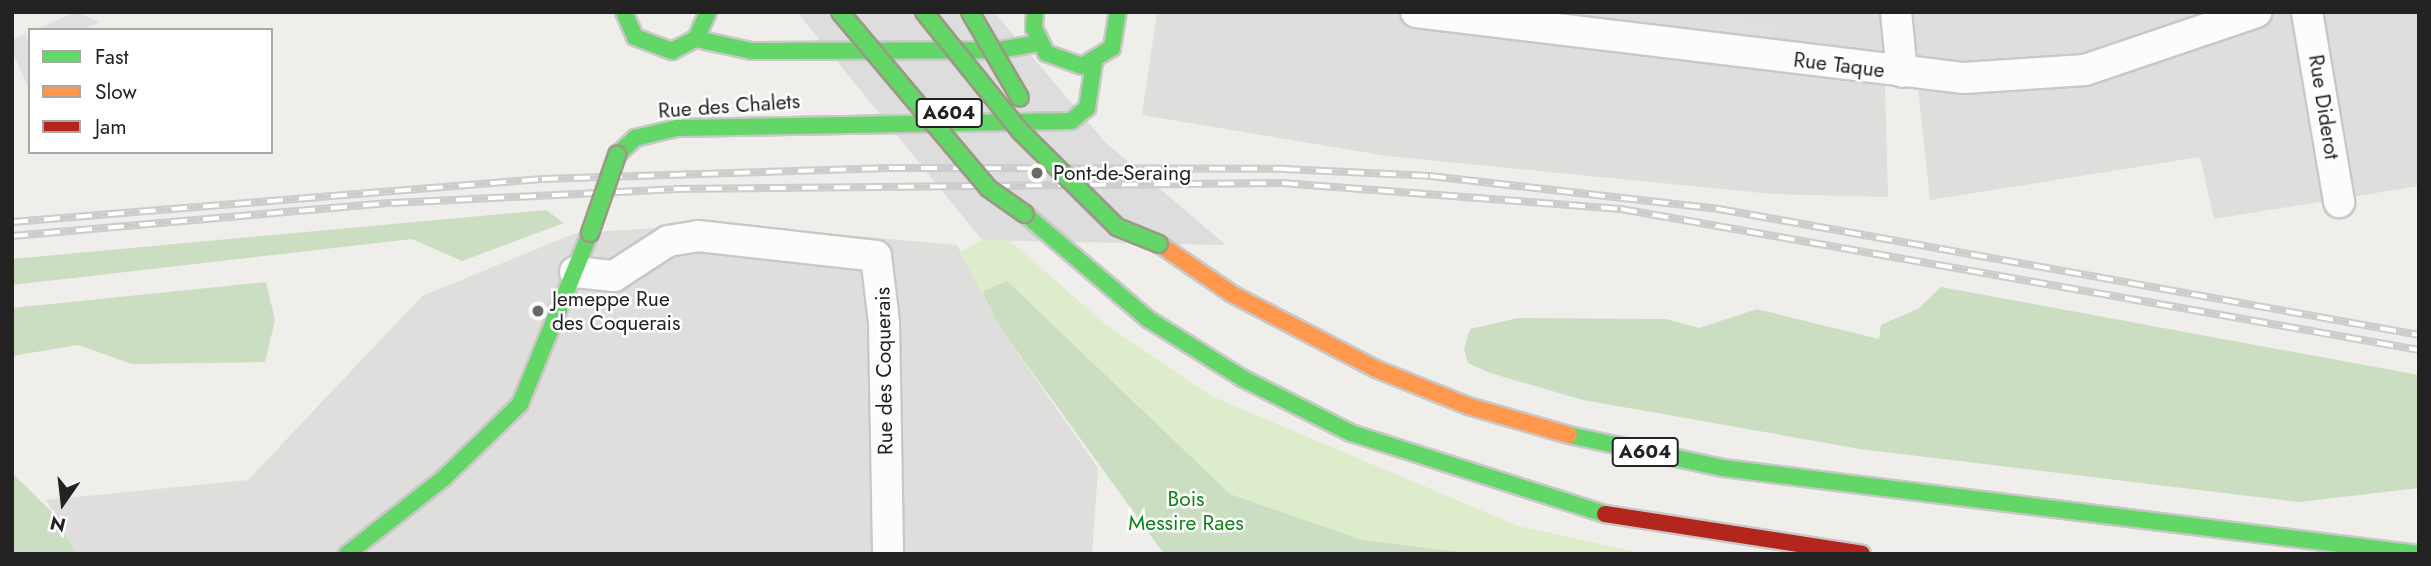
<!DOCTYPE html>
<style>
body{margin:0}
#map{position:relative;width:2431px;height:566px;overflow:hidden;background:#f0eeeb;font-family:Jost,sans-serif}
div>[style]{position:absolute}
.residential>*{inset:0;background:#dfdedc}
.grass>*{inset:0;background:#ddeccb}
.forest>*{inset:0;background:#cbdec1}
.parking>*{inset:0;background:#e0dfde}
.pier>*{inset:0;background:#dedddd}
.roads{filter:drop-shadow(2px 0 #c9c8c7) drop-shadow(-2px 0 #c9c8c7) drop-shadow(0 2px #c9c8c7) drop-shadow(0 -2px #c9c8c7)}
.street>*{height:30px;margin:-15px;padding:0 15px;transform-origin:15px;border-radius:15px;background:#fdfcfc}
.fast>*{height:16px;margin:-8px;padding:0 8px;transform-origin:8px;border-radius:8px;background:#63d668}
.slow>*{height:16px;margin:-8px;padding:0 8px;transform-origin:8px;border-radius:8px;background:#ff974d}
.jam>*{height:16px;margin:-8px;padding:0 8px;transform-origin:8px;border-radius:8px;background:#b3261e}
.rail>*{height:8px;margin-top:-4px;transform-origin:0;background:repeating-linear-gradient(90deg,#fff 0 16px,#ccc 0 32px);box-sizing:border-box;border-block:2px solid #ccc}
.bridges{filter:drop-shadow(2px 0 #999a82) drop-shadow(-2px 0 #999a82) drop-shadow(0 2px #999a82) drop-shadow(0 -2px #999a82)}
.fast-bridge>*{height:16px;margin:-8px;padding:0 8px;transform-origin:8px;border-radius:8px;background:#63d668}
.dots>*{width:19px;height:19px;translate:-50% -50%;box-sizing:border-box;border:4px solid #fff;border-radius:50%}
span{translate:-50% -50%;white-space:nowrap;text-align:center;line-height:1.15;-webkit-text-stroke:5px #fff;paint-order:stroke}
.shield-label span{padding:2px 5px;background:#fff;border:2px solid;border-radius:5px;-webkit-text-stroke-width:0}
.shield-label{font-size:19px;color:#222;font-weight:700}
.street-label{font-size:21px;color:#222}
.poi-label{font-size:21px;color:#222}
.left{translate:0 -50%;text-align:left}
.park-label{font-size:21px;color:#0c8416}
.frame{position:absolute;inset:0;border:14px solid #222;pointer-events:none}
.legend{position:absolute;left:28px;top:28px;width:245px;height:126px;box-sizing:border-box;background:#fff;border:2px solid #a7a7a7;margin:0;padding:9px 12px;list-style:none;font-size:21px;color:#222}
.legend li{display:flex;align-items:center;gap:14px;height:35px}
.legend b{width:35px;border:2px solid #a7a7a7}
.north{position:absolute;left:28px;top:468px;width:70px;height:70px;-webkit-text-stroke:5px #fff;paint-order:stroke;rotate:194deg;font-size:19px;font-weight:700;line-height:28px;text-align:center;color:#222}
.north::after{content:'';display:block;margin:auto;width:24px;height:32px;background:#222;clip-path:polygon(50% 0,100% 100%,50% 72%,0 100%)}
</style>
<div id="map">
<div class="residential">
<i style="clip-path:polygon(1157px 12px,1883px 12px,1888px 197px,1773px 194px,1387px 156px,1142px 115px)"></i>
<i style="clip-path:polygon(1910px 12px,2419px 12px,2419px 186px,2214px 219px,2200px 157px,1930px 200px)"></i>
<i style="clip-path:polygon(718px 224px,957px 245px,1001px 329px,1098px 468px,1092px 554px,77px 554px,46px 500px,248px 480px,422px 296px,576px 233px)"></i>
</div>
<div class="grass">
<i style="clip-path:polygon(982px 240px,1009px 240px,1105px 324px,1211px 396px,1518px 526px,1645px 554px,1477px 554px,1362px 540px,1230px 494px,1007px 281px,982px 292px,960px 252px)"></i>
</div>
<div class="forest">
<i style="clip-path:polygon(546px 210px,564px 223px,462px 261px,412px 239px,12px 285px,12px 259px)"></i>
<i style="clip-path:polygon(1007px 281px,1230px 494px,1362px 540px,1477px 554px,1164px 554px,1001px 329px,982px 292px)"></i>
<i style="clip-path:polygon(266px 282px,275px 320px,265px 362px,132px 364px,78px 345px,12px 356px,12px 308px)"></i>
<i style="clip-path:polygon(1941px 287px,2419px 375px,2419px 488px,2299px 502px,1860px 449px,1583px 400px,1490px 373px,1468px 363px,1464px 349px,1470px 329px,1518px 318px,1666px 319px,1699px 328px,1757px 309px,1879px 339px,1881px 325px,1919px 308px)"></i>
<i style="clip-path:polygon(12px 473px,54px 514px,77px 554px,12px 554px)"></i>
</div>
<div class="parking">
<i style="clip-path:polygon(75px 12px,100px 22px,83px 30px,35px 30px)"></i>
<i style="clip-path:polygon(1718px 17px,1775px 24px,1773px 42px,1716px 34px)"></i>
<i style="clip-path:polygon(25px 34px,30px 46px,30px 92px,12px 51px,12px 40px)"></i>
</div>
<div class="pier">
<i style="clip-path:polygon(797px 12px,994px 12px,1105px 142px,1226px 245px,982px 240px)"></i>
</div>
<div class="roads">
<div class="street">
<i style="left:1416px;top:12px;width:552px;rotate:6.87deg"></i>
<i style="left:1964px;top:78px;width:121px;rotate:-3.8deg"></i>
<i style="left:2085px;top:70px;width:181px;rotate:-18.7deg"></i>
<i style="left:1896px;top:12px;width:60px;rotate:84.3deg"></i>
<i style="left:2307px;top:12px;width:193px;rotate:80.4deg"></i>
<i style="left:575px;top:272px;width:39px;rotate:6deg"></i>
<i style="left:614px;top:276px;width:64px;rotate:-32.9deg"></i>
<i style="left:668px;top:241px;width:30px;rotate:-9deg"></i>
<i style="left:698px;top:236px;width:179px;rotate:6.4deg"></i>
<i style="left:876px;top:256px;width:66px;rotate:83.1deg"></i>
<i style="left:884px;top:322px;width:232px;rotate:89deg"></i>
</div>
<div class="fast">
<i style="left:624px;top:12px;width:27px;rotate:66deg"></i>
<i style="left:635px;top:37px;width:40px;rotate:21deg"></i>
<i style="left:672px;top:51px;width:27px;rotate:-27deg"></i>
<i style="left:696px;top:39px;width:30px;rotate:-66deg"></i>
<i style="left:1035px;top:12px;width:16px;rotate:94deg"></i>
<i style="left:1034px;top:28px;width:28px;rotate:64deg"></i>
<i style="left:1046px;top:53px;width:38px;rotate:20deg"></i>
<i style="left:1082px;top:66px;width:35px;rotate:-31deg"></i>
<i style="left:1112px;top:48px;width:36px;rotate:-81deg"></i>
<i style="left:696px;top:39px;width:57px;rotate:12.1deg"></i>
<i style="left:752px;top:51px;width:247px;rotate:-0.2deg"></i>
<i style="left:999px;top:50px;width:40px;rotate:-10deg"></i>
<i style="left:617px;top:155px;width:25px;rotate:-43deg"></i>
<i style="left:635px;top:138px;width:43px;rotate:-13.4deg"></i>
<i style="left:677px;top:128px;width:394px;rotate:-1deg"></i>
<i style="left:1071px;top:121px;width:21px;rotate:-39deg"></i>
<i style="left:1087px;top:108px;width:46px;rotate:-81.2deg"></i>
<i style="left:1025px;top:214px;width:162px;rotate:40.5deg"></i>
<i style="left:1148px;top:319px;width:111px;rotate:32.1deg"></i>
<i style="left:1242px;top:378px;width:122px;rotate:26.8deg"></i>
<i style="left:1351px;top:433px;width:267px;rotate:17.7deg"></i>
<i style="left:1569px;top:435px;width:157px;rotate:12.1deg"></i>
<i style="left:1723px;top:468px;width:701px;rotate:7.04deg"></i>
<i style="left:347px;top:554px;width:123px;rotate:-38.1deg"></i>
<i style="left:444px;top:478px;width:106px;rotate:-44.2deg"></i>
<i style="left:520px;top:404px;width:185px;rotate:-67.7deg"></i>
</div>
<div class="slow">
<i style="left:1159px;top:244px;width:88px;rotate:34.4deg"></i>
<i style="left:1232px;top:294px;width:162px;rotate:27.5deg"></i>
<i style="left:1376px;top:369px;width:99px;rotate:21.9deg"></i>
<i style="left:1468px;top:406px;width:105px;rotate:16deg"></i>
</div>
<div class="jam">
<i style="left:1605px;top:514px;width:260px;rotate:8.8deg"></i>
</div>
</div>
<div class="rail">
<i style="left:12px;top:222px;width:532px;rotate:-4.64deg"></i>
<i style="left:542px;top:179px;width:347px;rotate:-1.8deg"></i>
<i style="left:889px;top:168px;width:395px;rotate:0.1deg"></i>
<i style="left:1284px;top:169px;width:146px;rotate:2.7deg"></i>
<i style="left:1430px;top:176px;width:291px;rotate:6.5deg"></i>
<i style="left:1719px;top:209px;width:711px;rotate:10.2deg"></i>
<i style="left:12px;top:236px;width:381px;rotate:-5deg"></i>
<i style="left:392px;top:203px;width:282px;rotate:-2.8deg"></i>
<i style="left:674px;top:189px;width:608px;rotate:-0.57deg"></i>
<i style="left:1282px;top:183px;width:340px;rotate:4.4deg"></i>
<i style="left:1621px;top:209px;width:810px;rotate:10.02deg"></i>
</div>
<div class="bridges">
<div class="fast-bridge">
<i style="left:840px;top:12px;width:230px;rotate:49.9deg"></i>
<i style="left:988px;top:188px;width:45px;rotate:35.1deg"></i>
<i style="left:924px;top:12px;width:153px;rotate:51.1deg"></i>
<i style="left:1020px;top:131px;width:136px;rotate:44.7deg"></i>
<i style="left:1117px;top:227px;width:45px;rotate:22deg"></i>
<i style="left:970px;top:12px;width:99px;rotate:59.8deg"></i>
<i style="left:590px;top:233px;width:83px;rotate:-70.9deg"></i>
</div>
</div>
<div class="dots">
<i style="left:1037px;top:173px;background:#6a6968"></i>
<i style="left:538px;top:311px;background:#6a6968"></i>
</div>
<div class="shield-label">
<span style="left:949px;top:113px">A604</span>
<span style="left:1645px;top:452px">A604</span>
</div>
<div class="street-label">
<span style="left:1839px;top:65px;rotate:7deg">Rue Taque</span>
<span style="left:729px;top:106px;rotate:-4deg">Rue des Chalets</span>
<span style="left:2324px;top:107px;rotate:81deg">Rue Diderot</span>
<span style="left:884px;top:371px;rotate:-91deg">Rue des Coquerais</span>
</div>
<div class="poi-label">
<span class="left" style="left:1053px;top:173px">Pont-de-Seraing</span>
<span class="left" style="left:552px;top:311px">Jemeppe Rue<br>des Coquerais</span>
</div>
<div class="park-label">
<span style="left:1186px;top:511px">Bois<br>Messire Raes</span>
</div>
<div class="frame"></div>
<ul class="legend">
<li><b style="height:9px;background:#63d668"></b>Fast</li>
<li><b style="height:9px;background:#ff974d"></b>Slow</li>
<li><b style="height:9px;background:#b3261e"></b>Jam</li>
</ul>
<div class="north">N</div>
</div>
